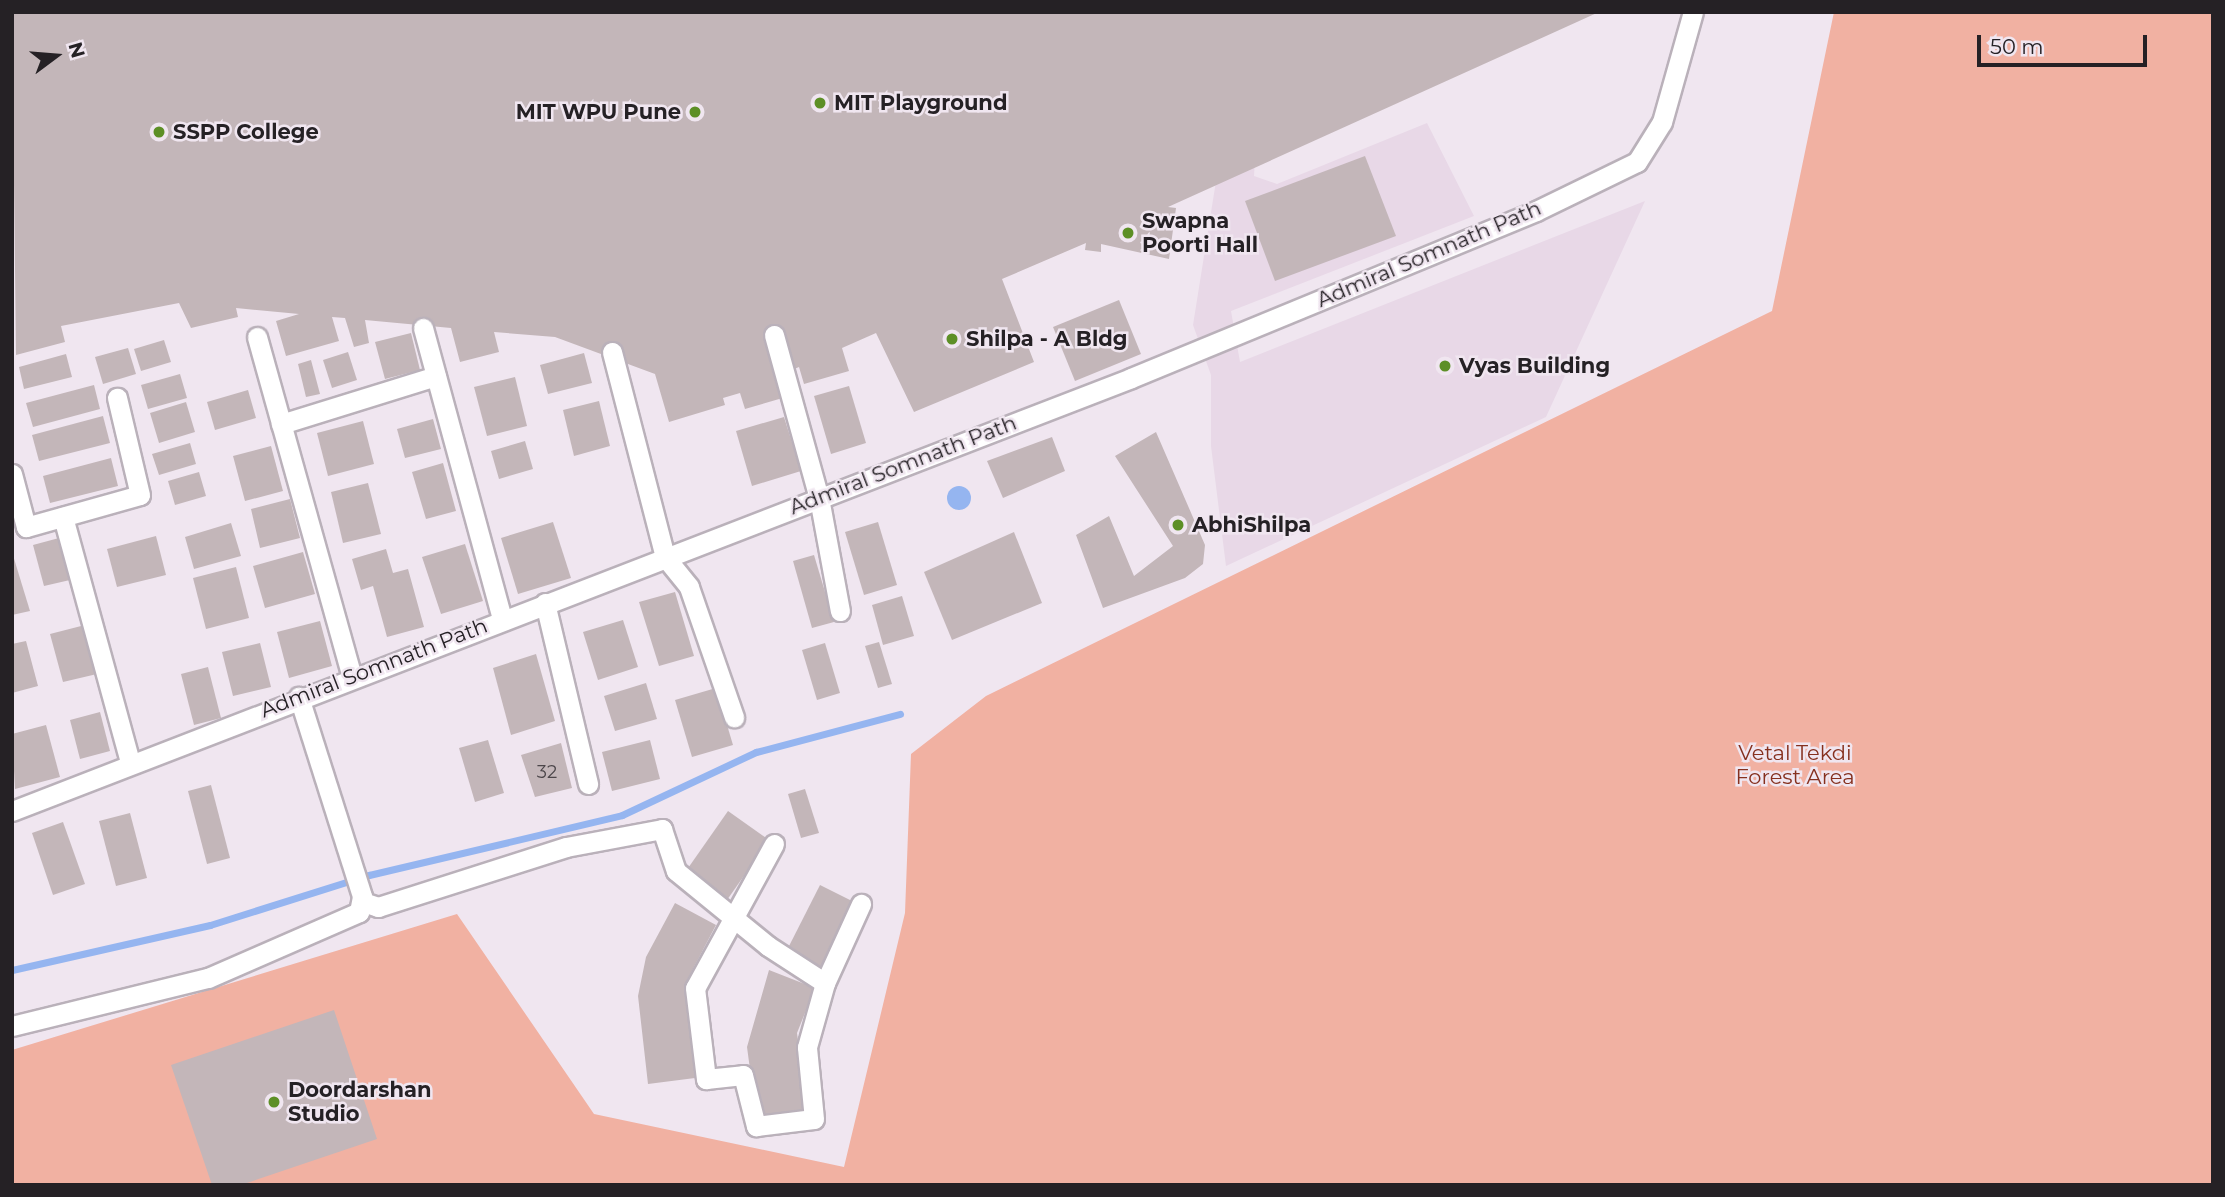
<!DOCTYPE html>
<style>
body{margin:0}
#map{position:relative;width:2225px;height:1197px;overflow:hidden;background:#f0e6f0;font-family:Montserrat,sans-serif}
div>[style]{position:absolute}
.built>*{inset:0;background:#e8d8e7}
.green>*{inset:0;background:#f1b1a2}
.water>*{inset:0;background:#95b5f0}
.round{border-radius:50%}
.stream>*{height:7px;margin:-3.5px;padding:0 3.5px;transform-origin:3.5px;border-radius:3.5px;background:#95b5f0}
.building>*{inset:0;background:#c3b6b9}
.roads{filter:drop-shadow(2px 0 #bab1ba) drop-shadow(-2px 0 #bab1ba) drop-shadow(0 2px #bab1ba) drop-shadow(0 -2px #bab1ba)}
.street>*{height:19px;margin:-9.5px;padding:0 9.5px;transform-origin:9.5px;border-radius:9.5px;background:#fff}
.dots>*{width:19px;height:19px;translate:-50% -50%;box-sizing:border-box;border:4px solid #f0e6f0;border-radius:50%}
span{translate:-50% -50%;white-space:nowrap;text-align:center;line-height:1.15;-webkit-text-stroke:5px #f0e6f0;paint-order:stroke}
.number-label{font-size:18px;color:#4c464a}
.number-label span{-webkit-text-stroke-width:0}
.poi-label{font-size:21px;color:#252125;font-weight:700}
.left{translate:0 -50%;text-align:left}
.right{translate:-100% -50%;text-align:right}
.street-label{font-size:21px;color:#252125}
.park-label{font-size:21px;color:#86301e}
.frame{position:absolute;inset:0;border:14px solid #252125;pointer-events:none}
.north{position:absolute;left:21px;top:21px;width:70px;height:70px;-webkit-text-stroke:5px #f0e6f0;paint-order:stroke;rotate:74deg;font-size:19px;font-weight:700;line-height:28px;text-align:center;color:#252125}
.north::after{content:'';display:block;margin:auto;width:24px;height:32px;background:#252125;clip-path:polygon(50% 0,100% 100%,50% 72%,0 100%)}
.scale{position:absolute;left:1977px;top:35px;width:170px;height:32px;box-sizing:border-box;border:4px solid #252125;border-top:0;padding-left:9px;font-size:21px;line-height:24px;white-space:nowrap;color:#252125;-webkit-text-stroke:5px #f0e6f0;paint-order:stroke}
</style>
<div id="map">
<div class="built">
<i style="clip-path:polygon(1260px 78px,1254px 176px,1277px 184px,1427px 123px,1474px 216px,1231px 311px,1240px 362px,1645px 201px,1546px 417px,1226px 566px,1211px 446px,1211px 375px,1193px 325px,1224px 131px)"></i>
</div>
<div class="green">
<i style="clip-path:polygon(1834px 12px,2213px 12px,2213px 1185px,12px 1185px,12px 1050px,457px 914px,594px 1114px,844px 1167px,905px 913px,911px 754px,986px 696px,1772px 311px)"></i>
</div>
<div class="water">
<i class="round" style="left:947px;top:486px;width:24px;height:24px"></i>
</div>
<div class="stream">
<i style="left:12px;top:970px;width:203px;rotate:-12.8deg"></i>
<i style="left:210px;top:925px;width:167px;rotate:-17.5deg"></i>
<i style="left:369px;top:875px;width:260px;rotate:-13.3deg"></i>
<i style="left:622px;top:815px;width:148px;rotate:-25.2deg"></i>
<i style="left:756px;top:752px;width:149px;rotate:-14.8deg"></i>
</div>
<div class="building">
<i style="clip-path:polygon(12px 12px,1599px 12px,1168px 207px,1176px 208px,1169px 259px,1101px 244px,1101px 252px,1085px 250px,1086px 243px,1002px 279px,1034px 362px,914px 412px,876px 333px,842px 348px,849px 371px,804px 384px,799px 367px,780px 375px,786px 397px,745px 409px,740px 393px,723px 398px,725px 405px,669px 422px,655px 374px,555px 337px,494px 332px,499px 352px,460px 362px,451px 328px,365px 320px,369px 343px,354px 347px,345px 318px,332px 317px,339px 341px,286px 356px,276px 321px,299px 314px,236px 308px,238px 317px,191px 328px,179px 303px,61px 326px,65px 342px,16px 355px)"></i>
<i style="clip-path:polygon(1365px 156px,1396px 236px,1275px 281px,1245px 201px)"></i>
<i style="clip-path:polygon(1119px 300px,1141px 354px,1075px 381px,1053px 327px)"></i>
<i style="clip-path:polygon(411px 333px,420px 370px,385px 379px,375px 342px)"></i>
<i style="clip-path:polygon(164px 340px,171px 362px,141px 371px,134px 349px)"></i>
<i style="clip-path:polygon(128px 348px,136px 374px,103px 384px,95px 357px)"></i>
<i style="clip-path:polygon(348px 352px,357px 380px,332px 388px,323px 360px)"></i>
<i style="clip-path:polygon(584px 353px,592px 383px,548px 394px,540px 365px)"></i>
<i style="clip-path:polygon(66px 354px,72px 377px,24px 389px,19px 367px)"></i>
<i style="clip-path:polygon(311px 360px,320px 394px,306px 397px,298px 364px)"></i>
<i style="clip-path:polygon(180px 374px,187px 398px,148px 409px,141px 385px)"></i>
<i style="clip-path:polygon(515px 377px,527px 426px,487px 436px,474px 387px)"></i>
<i style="clip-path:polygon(94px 385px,100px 409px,33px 427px,26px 403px)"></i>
<i style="clip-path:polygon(849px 386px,866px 443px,831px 454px,814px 396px)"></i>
<i style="clip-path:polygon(248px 390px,256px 418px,215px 430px,207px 402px)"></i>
<i style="clip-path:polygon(599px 401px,610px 446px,574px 456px,563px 410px)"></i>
<i style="clip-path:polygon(186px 402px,195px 432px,159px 443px,150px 413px)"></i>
<i style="clip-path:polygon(103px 416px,110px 443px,39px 461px,32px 435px)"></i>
<i style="clip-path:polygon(784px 417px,801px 471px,752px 486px,736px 431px)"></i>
<i style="clip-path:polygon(433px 419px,441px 449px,405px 458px,397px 429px)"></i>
<i style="clip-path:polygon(363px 421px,374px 464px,328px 476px,317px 433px)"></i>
<i style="clip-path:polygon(1156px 432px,1205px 545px,1203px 564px,1185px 578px,1103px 608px,1076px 535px,1109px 516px,1134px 576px,1173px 546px,1115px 456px)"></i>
<i style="clip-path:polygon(1052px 437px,1065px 471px,1003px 498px,987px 461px)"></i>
<i style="clip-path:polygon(525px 441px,533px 469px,499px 479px,491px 451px)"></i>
<i style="clip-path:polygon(190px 443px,196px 464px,159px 475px,152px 454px)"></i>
<i style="clip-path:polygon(271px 446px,283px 491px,245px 501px,233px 456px)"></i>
<i style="clip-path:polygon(111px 458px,118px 486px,50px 503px,43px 476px)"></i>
<i style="clip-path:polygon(443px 463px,456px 511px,426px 519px,412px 472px)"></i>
<i style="clip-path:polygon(199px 472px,206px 496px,175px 505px,168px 481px)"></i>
<i style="clip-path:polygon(368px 483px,381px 534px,343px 543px,331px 492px)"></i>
<i style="clip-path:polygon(290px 499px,300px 538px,260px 548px,251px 509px)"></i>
<i style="clip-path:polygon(553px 522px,571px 578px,518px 594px,501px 538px)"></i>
<i style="clip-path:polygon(878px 522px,897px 585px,864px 595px,845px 532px)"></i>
<i style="clip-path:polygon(231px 523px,241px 556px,194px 569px,185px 537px)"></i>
<i style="clip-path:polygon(1014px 532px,1042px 603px,952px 640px,924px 572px)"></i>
<i style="clip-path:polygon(156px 536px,166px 575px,117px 587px,107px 549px)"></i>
<i style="clip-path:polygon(59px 538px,70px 580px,44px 586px,33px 545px)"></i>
<i style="clip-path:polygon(465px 544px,483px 601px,441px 614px,422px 557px)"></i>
<i style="clip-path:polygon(386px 549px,393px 573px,408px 569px,424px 627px,387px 637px,373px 586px,361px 590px,352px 559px)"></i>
<i style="clip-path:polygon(12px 552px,30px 611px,12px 615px)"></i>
<i style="clip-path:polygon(303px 552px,315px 594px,265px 608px,253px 566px)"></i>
<i style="clip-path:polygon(814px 555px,834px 622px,812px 628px,793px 561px)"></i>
<i style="clip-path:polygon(236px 567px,249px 618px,206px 629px,193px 578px)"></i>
<i style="clip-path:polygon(675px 592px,694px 656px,659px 666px,639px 602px)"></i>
<i style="clip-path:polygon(902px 596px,914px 636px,883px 645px,872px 605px)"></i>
<i style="clip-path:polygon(623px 620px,638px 667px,598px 680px,583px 632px)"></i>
<i style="clip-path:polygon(320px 621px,332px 666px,289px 678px,277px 632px)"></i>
<i style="clip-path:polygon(85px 625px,97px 674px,63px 682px,50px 634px)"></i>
<i style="clip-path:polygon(26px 641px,38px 686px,12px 693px,12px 644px)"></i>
<i style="clip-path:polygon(879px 642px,892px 684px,878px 688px,865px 646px)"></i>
<i style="clip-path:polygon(260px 643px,271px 687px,233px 696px,222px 652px)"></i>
<i style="clip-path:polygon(825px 643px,840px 693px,817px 700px,802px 650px)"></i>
<i style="clip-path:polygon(536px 654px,555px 721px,511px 735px,493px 668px)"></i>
<i style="clip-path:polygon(208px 667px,221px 718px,194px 725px,181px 674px)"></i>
<i style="clip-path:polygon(646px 683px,657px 719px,615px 731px,604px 696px)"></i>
<i style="clip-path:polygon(716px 688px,733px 745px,692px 757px,675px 700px)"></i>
<i style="clip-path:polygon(100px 712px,110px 751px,80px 759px,70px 720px)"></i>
<i style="clip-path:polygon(46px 725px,60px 777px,15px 789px,12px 734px)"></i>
<i style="clip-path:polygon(488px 740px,504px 793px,475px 802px,459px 748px)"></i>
<i style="clip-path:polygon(650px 740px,660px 779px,612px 791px,602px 752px)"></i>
<i style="clip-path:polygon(561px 743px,572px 788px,535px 797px,521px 755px)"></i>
<i style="clip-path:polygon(211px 785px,230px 858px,207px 864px,188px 791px)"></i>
<i style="clip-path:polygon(805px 789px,819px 833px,801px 838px,788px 794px)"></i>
<i style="clip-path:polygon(728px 811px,769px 840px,727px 900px,686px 871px)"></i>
<i style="clip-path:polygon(130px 813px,147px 878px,116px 886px,99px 821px)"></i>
<i style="clip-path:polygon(63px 822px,85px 884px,53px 895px,32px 833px)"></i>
<i style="clip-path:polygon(820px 885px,856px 903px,822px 971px,786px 952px)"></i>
<i style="clip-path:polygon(675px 903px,716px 925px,685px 984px,695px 1078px,648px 1084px,638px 996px,646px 957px)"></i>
<i style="clip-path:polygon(769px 970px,815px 988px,797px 1033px,808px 1115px,757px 1122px,747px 1047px)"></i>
<i style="clip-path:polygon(334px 1010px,377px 1139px,241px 1185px,212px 1185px,171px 1065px)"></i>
</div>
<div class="roads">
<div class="street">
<i style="left:423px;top:328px;width:302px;rotate:74.8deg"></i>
<i style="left:774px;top:335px;width:169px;rotate:74.6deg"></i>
<i style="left:819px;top:498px;width:115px;rotate:79.5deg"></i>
<i style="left:257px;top:337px;width:353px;rotate:74.4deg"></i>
<i style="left:612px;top:352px;width:212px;rotate:75.5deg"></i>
<i style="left:665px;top:557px;width:38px;rotate:51deg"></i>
<i style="left:689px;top:587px;width:138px;rotate:70.9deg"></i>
<i style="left:281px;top:424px;width:162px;rotate:-17.2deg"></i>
<i style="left:12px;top:474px;width:55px;rotate:75.2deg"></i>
<i style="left:26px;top:527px;width:118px;rotate:-15.7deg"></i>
<i style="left:140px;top:495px;width:100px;rotate:-103.3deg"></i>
<i style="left:63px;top:517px;width:254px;rotate:74.7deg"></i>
<i style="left:545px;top:603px;width:186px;rotate:76.6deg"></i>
<i style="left:12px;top:811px;width:1200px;rotate:-21.15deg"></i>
<i style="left:1131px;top:378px;width:438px;rotate:-22.4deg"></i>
<i style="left:1536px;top:211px;width:112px;rotate:-25.9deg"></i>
<i style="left:1637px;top:162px;width:47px;rotate:-58deg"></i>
<i style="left:1662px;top:122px;width:114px;rotate:-74.3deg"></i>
<i style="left:774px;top:844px;width:164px;rotate:118.7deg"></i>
<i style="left:695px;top:988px;width:92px;rotate:83.1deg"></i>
<i style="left:706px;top:1079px;width:37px;rotate:-6deg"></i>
<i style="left:743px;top:1075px;width:53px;rotate:75.7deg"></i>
<i style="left:756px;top:1126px;width:58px;rotate:-6.9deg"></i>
<i style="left:814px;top:1119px;width:72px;rotate:-95.6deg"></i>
<i style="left:807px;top:1047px;width:66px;rotate:-74.3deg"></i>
<i style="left:825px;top:983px;width:87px;rotate:-65.5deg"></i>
<i style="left:363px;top:902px;width:16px;rotate:18deg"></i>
<i style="left:378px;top:907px;width:197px;rotate:-17.7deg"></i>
<i style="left:566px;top:847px;width:98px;rotate:-10.6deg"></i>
<i style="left:662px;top:829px;width:44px;rotate:71.6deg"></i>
<i style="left:676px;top:871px;width:119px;rotate:39.2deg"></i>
<i style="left:768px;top:946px;width:68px;rotate:33deg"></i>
<i style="left:12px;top:1026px;width:202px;rotate:-13.8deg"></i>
<i style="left:208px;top:978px;width:165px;rotate:-23.6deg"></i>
<i style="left:359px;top:912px;width:16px;rotate:-79deg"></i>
<i style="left:362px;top:896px;width:209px;rotate:-107.6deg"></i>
</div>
</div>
<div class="dots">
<i style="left:820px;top:103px;background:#5d8f26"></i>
<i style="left:695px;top:112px;background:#5d8f26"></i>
<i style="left:159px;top:132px;background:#5d8f26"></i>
<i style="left:1128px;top:233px;background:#5d8f26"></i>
<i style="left:952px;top:339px;background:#5d8f26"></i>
<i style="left:1445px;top:366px;background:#5d8f26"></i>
<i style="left:1178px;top:525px;background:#5d8f26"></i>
<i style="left:274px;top:1102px;background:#5d8f26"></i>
</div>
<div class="number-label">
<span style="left:547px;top:772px">32</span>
</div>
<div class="poi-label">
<span class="left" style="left:834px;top:103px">MIT Playground</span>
<span class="right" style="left:681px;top:112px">MIT WPU Pune</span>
<span class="left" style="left:173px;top:132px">SSPP College</span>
<span class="left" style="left:1142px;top:233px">Swapna<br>Poorti Hall</span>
<span class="left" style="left:966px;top:339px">Shilpa - A Bldg</span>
<span class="left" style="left:1459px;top:366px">Vyas Building</span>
<span class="left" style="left:1192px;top:525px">AbhiShilpa</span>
<span class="left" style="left:288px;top:1102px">Doordarshan<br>Studio</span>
</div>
<div class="street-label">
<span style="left:1429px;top:254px;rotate:-23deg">Admiral Somnath Path</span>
<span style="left:903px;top:465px;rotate:-21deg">Admiral Somnath Path</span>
<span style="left:374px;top:668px;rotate:-21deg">Admiral Somnath Path</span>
</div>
<div class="park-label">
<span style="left:1795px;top:765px">Vetal Tekdi<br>Forest Area</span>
</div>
<div class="frame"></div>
<div class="north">N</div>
<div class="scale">50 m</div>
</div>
